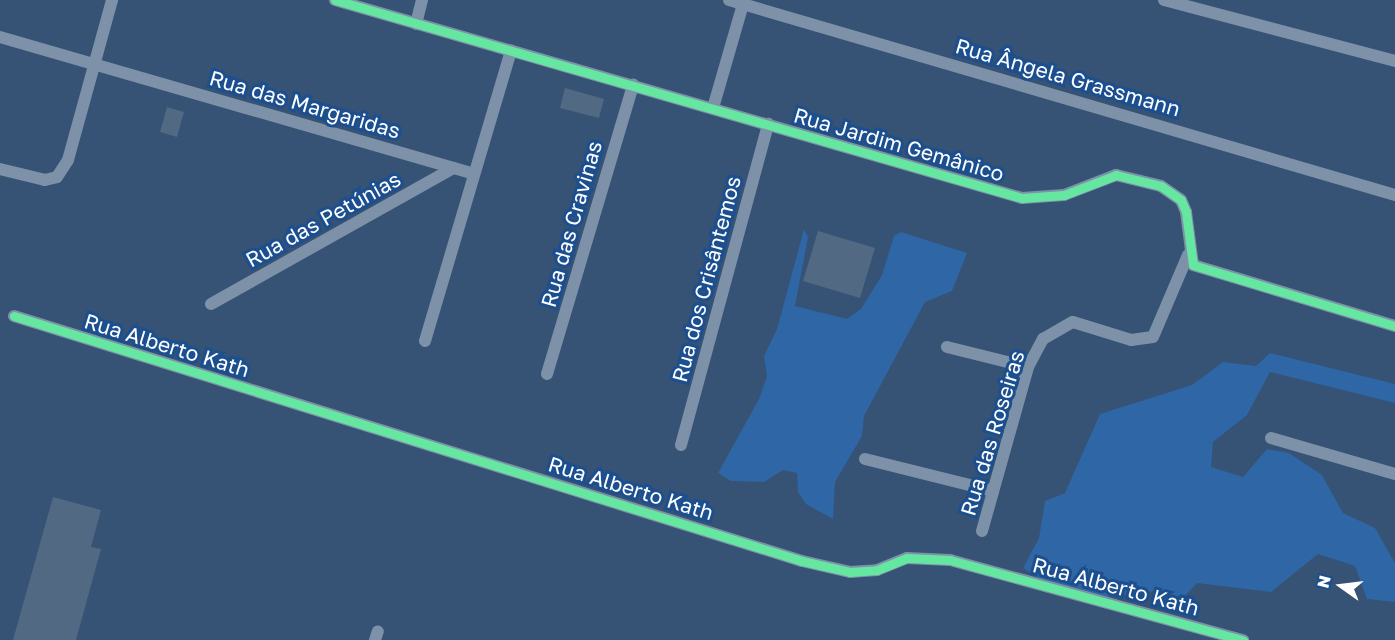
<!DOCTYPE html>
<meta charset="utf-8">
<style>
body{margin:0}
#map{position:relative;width:1395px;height:640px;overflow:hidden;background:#365274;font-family:"Golos Text",sans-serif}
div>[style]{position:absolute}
.green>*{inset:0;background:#2f66a5}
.building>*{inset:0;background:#526984}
.minor>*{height:12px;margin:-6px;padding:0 6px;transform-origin:6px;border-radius:6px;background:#7d92a8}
.cycleway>*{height:9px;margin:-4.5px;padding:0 4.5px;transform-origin:4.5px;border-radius:4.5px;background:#66e7a1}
span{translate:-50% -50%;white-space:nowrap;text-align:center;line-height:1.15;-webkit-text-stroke:6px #1b4f8f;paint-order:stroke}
.street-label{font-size:21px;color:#fff}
.north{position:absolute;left:1311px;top:556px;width:60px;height:60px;-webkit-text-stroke:4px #1b4f8f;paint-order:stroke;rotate:284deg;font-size:16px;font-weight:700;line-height:24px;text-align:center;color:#fff}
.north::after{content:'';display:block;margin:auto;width:21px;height:27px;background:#fff;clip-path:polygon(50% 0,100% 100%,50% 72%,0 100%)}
</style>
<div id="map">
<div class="green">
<i style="clip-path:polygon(804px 229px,808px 237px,795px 306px,847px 319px,861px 309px,882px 275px,894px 236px,901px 232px,967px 253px,952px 291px,925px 302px,864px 416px,862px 436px,835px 482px,833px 519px,806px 504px,798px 492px,797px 473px,783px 470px,764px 482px,731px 481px,718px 473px,759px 399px,767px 376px,764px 356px,777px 329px)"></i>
<i style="clip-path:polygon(1270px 353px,1395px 384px,1395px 403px,1270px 372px,1247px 415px,1213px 442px,1211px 467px,1243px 477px,1267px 449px,1289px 453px,1322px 475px,1343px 513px,1375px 528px,1395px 563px,1395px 602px,1367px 599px,1355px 566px,1318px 554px,1271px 592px,1197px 583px,1176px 606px,1153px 591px,1107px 597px,1040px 579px,1023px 568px,1039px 538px,1045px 501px,1065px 493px,1100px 414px,1192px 385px,1223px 362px,1256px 366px)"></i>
</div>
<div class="building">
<i style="clip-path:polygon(565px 88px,604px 99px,599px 118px,560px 108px)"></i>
<i style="clip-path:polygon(167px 107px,184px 112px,177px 137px,160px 132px)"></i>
<i style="clip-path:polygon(818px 231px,875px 248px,860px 298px,803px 281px)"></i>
<i style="clip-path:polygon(53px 497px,101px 510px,91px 547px,101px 549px,76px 640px,13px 640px)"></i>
</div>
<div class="minor">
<i style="left:335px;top:0;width:715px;rotate:16.08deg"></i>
<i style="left:1022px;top:198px;width:42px;rotate:-4.1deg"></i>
<i style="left:1064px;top:195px;width:56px;rotate:-21deg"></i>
<i style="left:1116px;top:175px;width:46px;rotate:13.7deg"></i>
<i style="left:1161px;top:186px;width:24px;rotate:35deg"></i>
<i style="left:1181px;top:200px;width:13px;rotate:67deg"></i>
<i style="left:1186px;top:212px;width:53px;rotate:82.5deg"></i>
<i style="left:1193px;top:265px;width:211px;rotate:16.8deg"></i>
<i style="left:729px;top:0;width:694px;rotate:16.32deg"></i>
<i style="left:1164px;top:0;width:239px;rotate:14.8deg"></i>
<i style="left:416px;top:24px;width:25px;rotate:-76deg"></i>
<i style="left:0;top:37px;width:493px;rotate:16.1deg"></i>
<i style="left:713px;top:108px;width:108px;rotate:-73.9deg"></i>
<i style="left:0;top:169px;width:46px;rotate:13.7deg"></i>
<i style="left:45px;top:180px;width:12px;rotate:-14deg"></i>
<i style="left:57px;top:177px;width:20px;rotate:-57deg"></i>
<i style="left:68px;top:160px;width:166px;rotate:-74.6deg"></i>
<i style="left:211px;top:304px;width:278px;rotate:-29.3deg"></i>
<i style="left:14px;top:316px;width:825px;rotate:17.27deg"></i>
<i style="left:802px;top:561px;width:49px;rotate:12.9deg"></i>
<i style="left:850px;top:572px;width:27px;rotate:-4deg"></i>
<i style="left:877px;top:570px;width:32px;rotate:-22deg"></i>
<i style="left:907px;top:558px;width:43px;rotate:2.7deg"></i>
<i style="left:950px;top:560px;width:304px;rotate:15.3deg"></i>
<i style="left:425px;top:341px;width:303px;rotate:-73.5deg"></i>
<i style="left:947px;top:347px;width:83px;rotate:13.9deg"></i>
<i style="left:547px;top:374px;width:302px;rotate:-73.4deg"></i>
<i style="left:1271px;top:438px;width:129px;rotate:16.2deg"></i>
<i style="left:681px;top:445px;width:333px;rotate:-74.8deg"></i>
<i style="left:865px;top:459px;width:132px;rotate:14deg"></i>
<i style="left:982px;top:531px;width:170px;rotate:-74.3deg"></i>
<i style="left:1028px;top:367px;width:32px;rotate:-62deg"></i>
<i style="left:1043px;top:339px;width:34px;rotate:-30deg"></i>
<i style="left:1073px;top:322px;width:61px;rotate:17.2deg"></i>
<i style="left:1131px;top:340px;width:22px;rotate:-8deg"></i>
<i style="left:1153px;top:337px;width:89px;rotate:-66.9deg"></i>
<i style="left:375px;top:640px;width:9px;rotate:-72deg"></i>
</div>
<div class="cycleway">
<i style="left:335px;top:0;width:715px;rotate:16.08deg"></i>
<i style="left:1022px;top:198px;width:42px;rotate:-4.1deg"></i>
<i style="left:1064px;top:195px;width:56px;rotate:-21deg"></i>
<i style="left:1116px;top:175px;width:46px;rotate:13.7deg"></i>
<i style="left:1161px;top:186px;width:24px;rotate:35deg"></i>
<i style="left:1181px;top:200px;width:13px;rotate:67deg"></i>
<i style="left:1186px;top:212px;width:53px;rotate:82.5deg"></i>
<i style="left:1193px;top:265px;width:211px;rotate:16.8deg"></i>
<i style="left:14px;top:316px;width:825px;rotate:17.27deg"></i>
<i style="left:802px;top:561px;width:49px;rotate:12.9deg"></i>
<i style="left:850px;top:572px;width:27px;rotate:-4deg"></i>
<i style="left:877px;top:570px;width:32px;rotate:-22deg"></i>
<i style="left:907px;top:558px;width:43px;rotate:2.7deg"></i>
<i style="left:950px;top:560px;width:304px;rotate:15.3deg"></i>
</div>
<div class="street-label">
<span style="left:1068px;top:77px;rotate:16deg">Rua Ângela Grassmann</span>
<span style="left:305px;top:104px;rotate:16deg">Rua das Margaridas</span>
<span style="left:899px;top:144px;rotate:16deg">Rua Jardim Gemânico</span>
<span style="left:323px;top:219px;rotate:-29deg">Rua das Petúnias</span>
<span style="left:571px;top:224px;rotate:-74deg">Rua das Cravinas</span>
<span style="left:706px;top:279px;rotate:-75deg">Rua dos Crisântemos</span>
<span style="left:167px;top:345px;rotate:17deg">Rua Alberto Kath</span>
<span style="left:992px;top:433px;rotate:-73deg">Rua das Roseiras</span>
<span style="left:631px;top:488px;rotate:17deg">Rua Alberto Kath</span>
<span style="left:1116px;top:586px;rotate:15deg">Rua Alberto Kath</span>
</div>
<div class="north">N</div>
</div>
